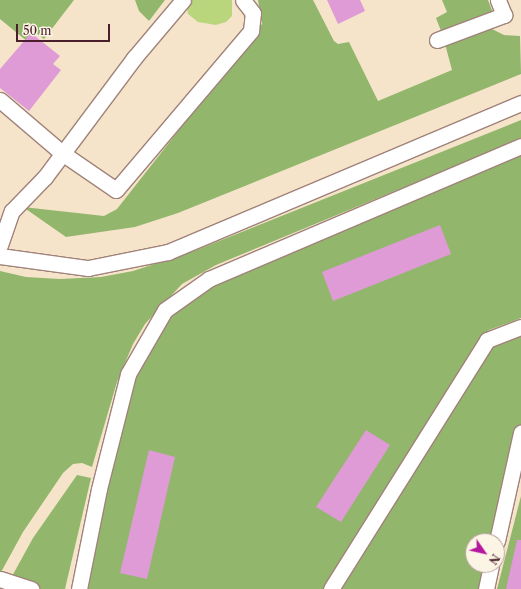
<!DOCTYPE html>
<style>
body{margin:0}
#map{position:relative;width:521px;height:589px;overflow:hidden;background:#f6e4ca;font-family:"Libre Caslon Text",serif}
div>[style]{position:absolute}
.green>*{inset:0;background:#b9d67c}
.forest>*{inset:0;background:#92b76c}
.building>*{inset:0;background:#de9bd5}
.roads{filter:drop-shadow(1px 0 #a0827a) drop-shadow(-1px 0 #a0827a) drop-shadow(0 1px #a0827a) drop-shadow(0 -1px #a0827a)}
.minor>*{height:15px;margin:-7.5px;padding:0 7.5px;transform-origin:7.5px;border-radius:7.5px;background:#fff}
span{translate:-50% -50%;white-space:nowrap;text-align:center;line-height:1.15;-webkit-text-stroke:4px #fcf5e5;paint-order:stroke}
.north{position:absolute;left:465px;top:533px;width:40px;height:40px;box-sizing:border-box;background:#fcf5e5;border:1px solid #b59f9b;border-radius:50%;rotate:124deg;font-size:11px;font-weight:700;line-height:16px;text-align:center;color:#4a1f2b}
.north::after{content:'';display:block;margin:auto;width:14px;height:18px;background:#b5179e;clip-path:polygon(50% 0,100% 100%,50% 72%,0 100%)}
.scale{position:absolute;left:16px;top:24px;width:94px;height:18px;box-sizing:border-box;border:2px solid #4a1f2b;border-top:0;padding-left:5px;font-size:12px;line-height:14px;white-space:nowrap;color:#4a1f2b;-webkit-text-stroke:3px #fcf5e5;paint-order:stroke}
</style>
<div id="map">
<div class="green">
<i style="clip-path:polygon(186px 0,232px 0,232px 16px,226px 22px,216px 25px,198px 22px,188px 14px)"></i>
</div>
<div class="forest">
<i style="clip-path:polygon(0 0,74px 0,44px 39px,36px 33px,28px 42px,0 19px)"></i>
<i style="clip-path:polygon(135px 0,165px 0,149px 21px,139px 11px)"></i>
<i style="clip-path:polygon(258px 0,313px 0,334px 41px,338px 44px,349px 42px,378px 101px,452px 70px,445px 44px,490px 28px,504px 35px,520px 36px,521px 74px,178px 213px,135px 227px,66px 237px,23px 207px,104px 216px,117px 209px,262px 24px)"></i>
<i style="clip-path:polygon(442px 0,488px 0,493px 13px,441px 31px,436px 18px,447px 12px)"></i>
<i style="clip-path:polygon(521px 120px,521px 139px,216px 265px,182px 284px,145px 324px,133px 344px,117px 382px,92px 467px,82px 463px,73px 464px,63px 473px,23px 532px,0 574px,0 271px,26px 277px,60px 279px,101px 277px,133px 271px,194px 251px)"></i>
<i style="clip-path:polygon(521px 154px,521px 318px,489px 330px,479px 340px,323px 589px,81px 589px,117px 433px,140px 359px,165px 320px,180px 306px,223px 277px)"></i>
<i style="clip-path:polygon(521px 330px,521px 442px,497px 541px,473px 541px,473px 565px,491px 565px,485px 589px,338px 589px,488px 347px)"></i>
<i style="clip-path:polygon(77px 475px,91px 478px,65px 589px,5px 589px,33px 538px)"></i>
<i style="clip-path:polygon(521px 496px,521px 589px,497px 589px)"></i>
</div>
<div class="building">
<i style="clip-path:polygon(327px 0,360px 0,365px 11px,338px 24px)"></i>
<i style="clip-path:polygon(31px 33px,60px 56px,53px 64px,61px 70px,29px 111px,0 88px,0 69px)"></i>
<i style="clip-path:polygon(440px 225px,451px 254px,333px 301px,322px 272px)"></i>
<i style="clip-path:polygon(366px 430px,390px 445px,341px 522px,316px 507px)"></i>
<i style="clip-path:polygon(149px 450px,175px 457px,147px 579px,120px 573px)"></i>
<i style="clip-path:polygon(517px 540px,521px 540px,521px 589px,506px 589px)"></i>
</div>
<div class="roads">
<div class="minor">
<i style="left:437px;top:40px;width:72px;rotate:-20.5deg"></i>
<i style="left:504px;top:15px;width:16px;rotate:-112deg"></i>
<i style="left:0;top:100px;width:82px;rotate:40.5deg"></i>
<i style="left:62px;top:153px;width:65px;rotate:34.4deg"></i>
<i style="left:116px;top:190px;width:209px;rotate:-49.7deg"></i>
<i style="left:251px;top:31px;width:18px;rotate:-84deg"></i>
<i style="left:253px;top:13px;width:16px;rotate:-128deg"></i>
<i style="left:0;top:245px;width:36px;rotate:-71deg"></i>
<i style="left:12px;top:211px;width:47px;rotate:-45.9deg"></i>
<i style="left:45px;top:177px;width:149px;rotate:-53.2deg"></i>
<i style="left:134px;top:58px;width:76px;rotate:-49.8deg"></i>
<i style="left:0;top:256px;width:89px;rotate:7.8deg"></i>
<i style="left:88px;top:268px;width:82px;rotate:-11.3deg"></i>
<i style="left:168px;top:252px;width:383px;rotate:-22.9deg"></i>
<i style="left:497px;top:541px;width:111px;rotate:-77.5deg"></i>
<i style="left:0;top:579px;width:33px;rotate:18deg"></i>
<i style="left:79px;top:589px;width:102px;rotate:-78.7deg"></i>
<i style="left:99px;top:489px;width:119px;rotate:-75.8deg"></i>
<i style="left:128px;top:374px;width:74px;rotate:-60deg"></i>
<i style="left:165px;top:310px;width:54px;rotate:-35.2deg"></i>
<i style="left:209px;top:279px;width:339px;rotate:-23.1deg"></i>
<i style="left:331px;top:589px;width:294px;rotate:-57.9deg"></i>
<i style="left:487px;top:340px;width:36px;rotate:-21deg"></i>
<i style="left:486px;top:589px;width:25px;rotate:-78deg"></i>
</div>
</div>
<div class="north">N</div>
<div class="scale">50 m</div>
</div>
